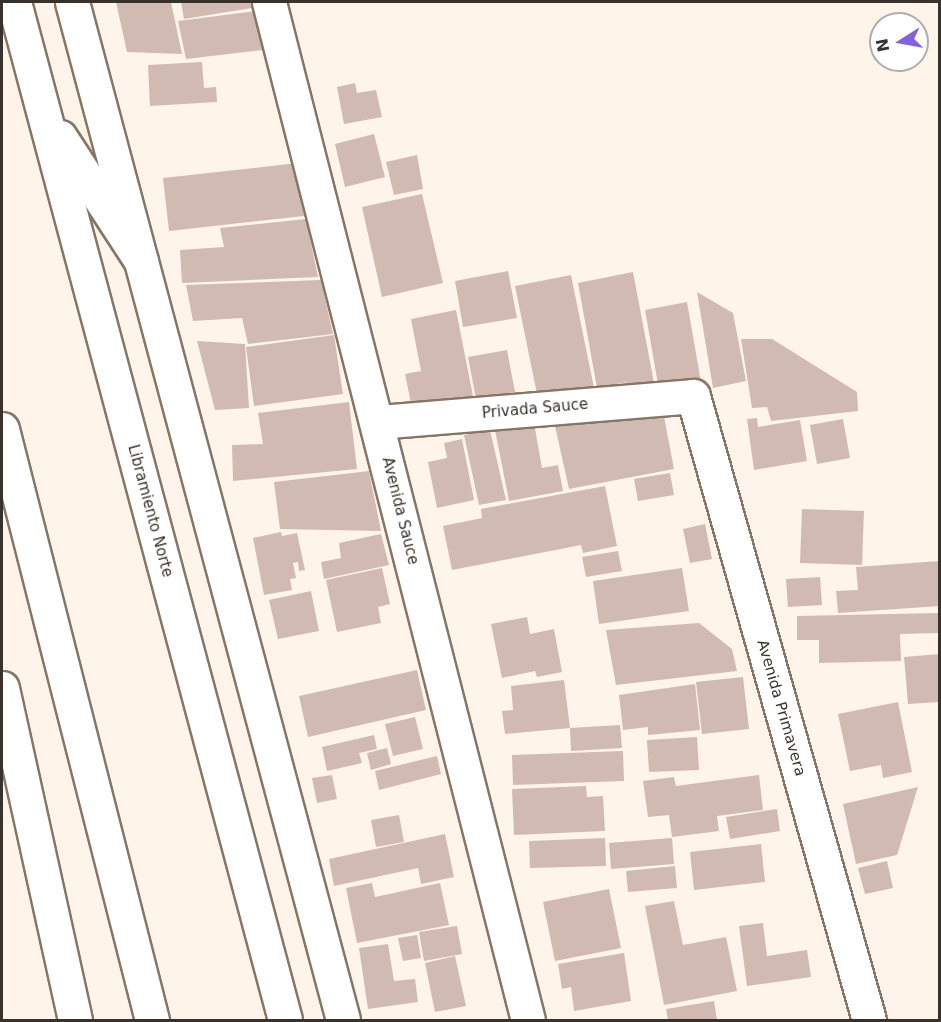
<!DOCTYPE html>
<style>
body{margin:0}
#map{position:relative;width:941px;height:1022px;overflow:hidden;background:#fef4ea;font-family:"DejaVu Sans",sans-serif}
div>[style]{position:absolute}
.building>*{inset:0;background:#d1bab2}
.roads{filter:drop-shadow(2px 0 #857667) drop-shadow(-2px 0 #857667) drop-shadow(0 2px #857667) drop-shadow(0 -2px #857667)}
.minor>*{height:33px;margin:-16.5px;padding:0 16.5px;transform-origin:16.5px;border-radius:16.5px;background:#fff}
.highway>*{height:33px;margin:-16.5px;padding:0 16.5px;transform-origin:16.5px;border-radius:16.5px;background:#fff}
span{translate:-50% -50%;white-space:nowrap;text-align:center;line-height:1.15;-webkit-text-stroke:6px #fff;paint-order:stroke}
.street-label{font-size:15px;color:#39322c}
.frame{position:absolute;inset:0;border:3px solid #39322c;pointer-events:none}
.north{position:absolute;left:869px;top:12px;width:60px;height:60px;box-sizing:border-box;background:#fff;border:2px solid #b0adab;border-radius:50%;rotate:259deg;font-size:16px;font-weight:700;line-height:24px;text-align:center;color:#39322c}
.north::after{content:'';display:block;margin:auto;width:21px;height:27px;background:#8560db;clip-path:polygon(50% 0,100% 100%,50% 72%,0 100%)}
</style>
<div id="map">
<div class="building">
<i style="clip-path:polygon(116px 2px,171px 2px,182px 54px,127px 52px)"></i>
<i style="clip-path:polygon(181px 2px,251px 2px,252px 8px,184px 19px)"></i>
<i style="clip-path:polygon(256px 11px,263px 50px,186px 59px,178px 21px)"></i>
<i style="clip-path:polygon(202px 62px,204px 88px,216px 87px,217px 102px,150px 106px,148px 65px)"></i>
<i style="clip-path:polygon(355px 83px,357px 93px,376px 90px,382px 117px,344px 124px,337px 87px)"></i>
<i style="clip-path:polygon(374px 134px,385px 177px,345px 187px,335px 144px)"></i>
<i style="clip-path:polygon(417px 155px,423px 189px,394px 195px,386px 162px)"></i>
<i style="clip-path:polygon(298px 163px,304px 216px,169px 231px,163px 178px)"></i>
<i style="clip-path:polygon(422px 194px,443px 283px,382px 297px,362px 207px)"></i>
<i style="clip-path:polygon(306px 219px,318px 277px,182px 283px,180px 250px,224px 247px,220px 228px)"></i>
<i style="clip-path:polygon(508px 271px,517px 318px,463px 327px,455px 281px)"></i>
<i style="clip-path:polygon(633px 272px,655px 388px,629px 392px,627px 382px,597px 388px,578px 283px)"></i>
<i style="clip-path:polygon(571px 275px,594px 388px,538px 399px,515px 286px)"></i>
<i style="clip-path:polygon(321px 280px,333px 334px,248px 344px,242px 318px,193px 321px,186px 285px)"></i>
<i style="clip-path:polygon(697px 292px,733px 313px,746px 381px,713px 388px)"></i>
<i style="clip-path:polygon(687px 302px,701px 382px,659px 390px,645px 310px)"></i>
<i style="clip-path:polygon(456px 310px,473px 396px,412px 408px,405px 374px,421px 371px,411px 319px)"></i>
<i style="clip-path:polygon(334px 335px,343px 394px,254px 406px,246px 347px)"></i>
<i style="clip-path:polygon(741px 339px,772px 339px,857px 392px,858px 411px,771px 421px,767px 407px,752px 408px)"></i>
<i style="clip-path:polygon(197px 341px,245px 344px,249px 408px,215px 410px)"></i>
<i style="clip-path:polygon(507px 350px,515px 392px,476px 399px,468px 357px)"></i>
<i style="clip-path:polygon(349px 402px,357px 469px,233px 481px,232px 445px,263px 444px,258px 413px)"></i>
<i style="clip-path:polygon(662px 406px,674px 469px,569px 489px,553px 417px)"></i>
<i style="clip-path:polygon(757px 418px,758px 427px,800px 420px,807px 461px,754px 470px,747px 419px)"></i>
<i style="clip-path:polygon(843px 419px,850px 458px,817px 464px,810px 425px)"></i>
<i style="clip-path:polygon(534px 423px,542px 468px,558px 465px,563px 491px,509px 501px,495px 430px)"></i>
<i style="clip-path:polygon(490px 430px,506px 500px,479px 505px,464px 435px)"></i>
<i style="clip-path:polygon(462px 439px,474px 500px,437px 508px,428px 462px,447px 458px,444px 443px)"></i>
<i style="clip-path:polygon(369px 471px,381px 531px,280px 529px,274px 482px)"></i>
<i style="clip-path:polygon(670px 473px,674px 495px,638px 501px,634px 479px)"></i>
<i style="clip-path:polygon(605px 486px,617px 546px,583px 553px,581px 545px,452px 570px,443px 526px,482px 518px,481px 509px)"></i>
<i style="clip-path:polygon(802px 509px,864px 511px,862px 565px,800px 563px)"></i>
<i style="clip-path:polygon(705px 524px,712px 559px,690px 563px,683px 529px)"></i>
<i style="clip-path:polygon(281px 532px,282px 536px,297px 533px,305px 570px,299px 571px,298px 562px,293px 563px,296px 578px,290px 579px,292px 590px,264px 595px,253px 538px)"></i>
<i style="clip-path:polygon(381px 534px,389px 565px,324px 579px,321px 562px,341px 558px,339px 543px)"></i>
<i style="clip-path:polygon(618px 551px,622px 571px,586px 577px,582px 557px)"></i>
<i style="clip-path:polygon(940px 561px,940px 606px,838px 613px,836px 591px,858px 590px,856px 567px)"></i>
<i style="clip-path:polygon(382px 568px,390px 604px,378px 607px,381px 623px,337px 632px,326px 580px)"></i>
<i style="clip-path:polygon(682px 568px,689px 611px,599px 624px,593px 581px)"></i>
<i style="clip-path:polygon(820px 577px,822px 605px,788px 607px,786px 579px)"></i>
<i style="clip-path:polygon(311px 591px,319px 631px,278px 639px,269px 600px)"></i>
<i style="clip-path:polygon(940px 613px,940px 633px,900px 634px,901px 661px,819px 663px,819px 640px,797px 640px,797px 616px)"></i>
<i style="clip-path:polygon(527px 617px,530px 634px,554px 629px,562px 672px,537px 677px,535px 671px,502px 678px,491px 624px)"></i>
<i style="clip-path:polygon(699px 623px,732px 649px,737px 671px,616px 685px,606px 630px)"></i>
<i style="clip-path:polygon(940px 654px,940px 702px,908px 704px,904px 657px)"></i>
<i style="clip-path:polygon(417px 670px,426px 710px,308px 737px,299px 696px)"></i>
<i style="clip-path:polygon(743px 677px,749px 729px,702px 734px,696px 682px)"></i>
<i style="clip-path:polygon(564px 680px,570px 728px,505px 734px,502px 711px,513px 710px,511px 686px)"></i>
<i style="clip-path:polygon(695px 684px,700px 730px,648px 735px,648px 727px,623px 730px,619px 695px)"></i>
<i style="clip-path:polygon(898px 702px,912px 772px,883px 778px,881px 765px,850px 771px,838px 714px)"></i>
<i style="clip-path:polygon(415px 717px,423px 749px,393px 756px,385px 724px)"></i>
<i style="clip-path:polygon(620px 725px,622px 748px,571px 751px,570px 728px)"></i>
<i style="clip-path:polygon(374px 735px,377px 749px,359px 753px,362px 763px,327px 771px,322px 747px)"></i>
<i style="clip-path:polygon(697px 737px,699px 770px,649px 772px,647px 740px)"></i>
<i style="clip-path:polygon(387px 748px,391px 764px,371px 770px,367px 753px)"></i>
<i style="clip-path:polygon(623px 751px,624px 781px,513px 785px,512px 755px)"></i>
<i style="clip-path:polygon(437px 756px,441px 774px,379px 790px,375px 771px)"></i>
<i style="clip-path:polygon(332px 775px,337px 799px,317px 803px,312px 778px)"></i>
<i style="clip-path:polygon(759px 775px,763px 810px,717px 816px,719px 831px,672px 837px,669px 815px,648px 817px,643px 781px,674px 777px,676px 786px)"></i>
<i style="clip-path:polygon(586px 786px,587px 797px,603px 796px,605px 831px,514px 835px,512px 789px)"></i>
<i style="clip-path:polygon(918px 787px,897px 855px,856px 864px,843px 804px)"></i>
<i style="clip-path:polygon(777px 809px,780px 831px,730px 839px,726px 817px)"></i>
<i style="clip-path:polygon(399px 815px,404px 842px,376px 847px,371px 820px)"></i>
<i style="clip-path:polygon(445px 834px,454px 877px,421px 884px,418px 868px,334px 886px,329px 859px)"></i>
<i style="clip-path:polygon(605px 838px,606px 866px,530px 868px,529px 841px)"></i>
<i style="clip-path:polygon(672px 838px,674px 864px,611px 869px,609px 843px)"></i>
<i style="clip-path:polygon(761px 844px,765px 882px,694px 890px,690px 852px)"></i>
<i style="clip-path:polygon(887px 861px,893px 888px,865px 894px,858px 868px)"></i>
<i style="clip-path:polygon(675px 866px,677px 888px,628px 892px,626px 871px)"></i>
<i style="clip-path:polygon(372px 883px,375px 897px,440px 883px,449px 925px,357px 943px,346px 888px)"></i>
<i style="clip-path:polygon(609px 889px,621px 948px,555px 961px,543px 902px)"></i>
<i style="clip-path:polygon(674px 901px,683px 945px,726px 937px,737px 991px,664px 1005px,645px 906px)"></i>
<i style="clip-path:polygon(763px 923px,767px 956px,807px 950px,811px 977px,747px 986px,739px 926px)"></i>
<i style="clip-path:polygon(457px 926px,462px 954px,424px 961px,419px 932px)"></i>
<i style="clip-path:polygon(417px 935px,421px 958px,403px 961px,398px 938px)"></i>
<i style="clip-path:polygon(388px 944px,394px 981px,415px 979px,418px 1002px,368px 1009px,359px 948px)"></i>
<i style="clip-path:polygon(624px 953px,631px 1001px,574px 1011px,571px 987px,562px 989px,558px 964px)"></i>
<i style="clip-path:polygon(455px 956px,466px 1006px,435px 1012px,425px 963px)"></i>
<i style="clip-path:polygon(714px 1001px,717px 1020px,668px 1020px,666px 1009px)"></i>
</div>
<div class="roads">
<div class="minor">
<i style="left:72px;top:2px;width:1053px;rotate:75.09deg"></i>
<i style="left:269px;top:2px;width:1050px;rotate:75.73deg"></i>
<i style="left:378px;top:422px;width:316px;rotate:-4.7deg"></i>
<i style="left:693px;top:396px;width:648px;rotate:74.25deg"></i>
<i style="left:2px;top:688px;width:340px;rotate:77.6deg"></i>
</div>
<div class="highway">
<i style="left:14px;top:2px;width:1053px;rotate:75.09deg"></i>
<i style="left:60px;top:137px;width:148px;rotate:56.8deg"></i>
<i style="left:2px;top:429px;width:610px;rotate:75.76deg"></i>
</div>
</div>
<div class="street-label">
<span style="left:535px;top:409px;rotate:-5deg">Privada Sauce</span>
<span style="left:150px;top:511px;rotate:75deg">Libramiento Norte</span>
<span style="left:400px;top:511px;rotate:76deg">Avenida Sauce</span>
<span style="left:781px;top:708px;rotate:74deg">Avenida Primavera</span>
</div>
<div class="frame"></div>
<div class="north">N</div>
</div>
